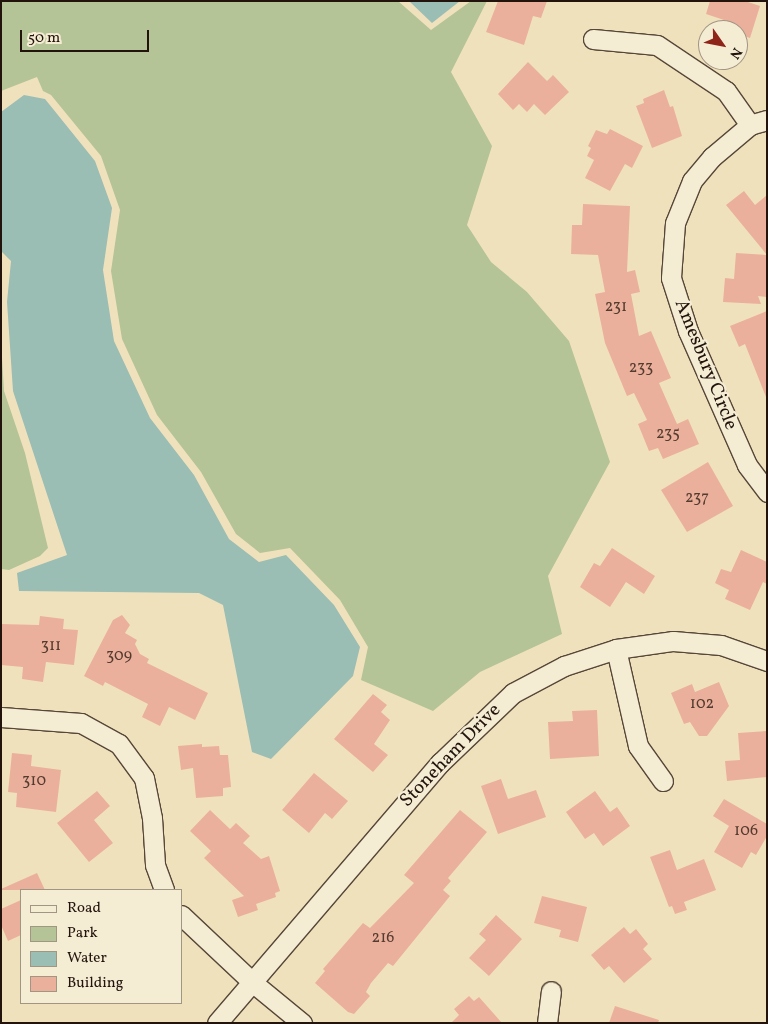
<!DOCTYPE html>
<style>
body{margin:0}
#map{position:relative;width:768px;height:1024px;overflow:hidden;background:#f0e1bd;font-family:Vollkorn,serif}
div>[style]{position:absolute}
.green>*{inset:0;background:#b4c496}
.water>*{inset:0;background:#9abdb4}
.building>*{inset:0;background:#ebb09b}
.roads{filter:drop-shadow(1px 0 #564738) drop-shadow(-1px 0 #564738) drop-shadow(0 1px #564738) drop-shadow(0 -1px #564738)}
.minor>*{height:19px;margin:-9.5px;padding:0 9.5px;transform-origin:9.5px;border-radius:9.5px;background:#f5ecd4}
span{translate:-50% -50%;white-space:nowrap;text-align:center;line-height:1.15;-webkit-text-stroke:4.5px #f5ecd4;paint-order:stroke}
.number-label{font-size:16px;color:#543b30}
.number-label span{-webkit-text-stroke-width:0}
.street-label{font-size:19px;color:#22140c}
.frame{position:absolute;inset:0;border:2px solid #22140c;pointer-events:none}
.legend{position:absolute;left:20px;top:889px;width:162px;height:115px;box-sizing:border-box;background:#f5ecd4;border:1px solid #a19684;margin:0;padding:6px 9px;list-style:none;font-size:15px;color:#22140c}
.legend li{display:flex;align-items:center;gap:10px;height:25px}
.legend b{width:25px;border:1px solid #a19684}
.north{position:absolute;left:698px;top:20px;width:50px;height:50px;box-sizing:border-box;background:#f5ecd4;border:1px solid #a19684;border-radius:50%;rotate:123deg;font-size:14px;font-weight:700;line-height:20px;text-align:center;color:#22140c}
.north::after{content:'';display:block;margin:auto;width:18px;height:22px;background:#8f2418;clip-path:polygon(50% 0,100% 100%,50% 72%,0 100%)}
.scale{position:absolute;left:20px;top:30px;width:129px;height:22px;box-sizing:border-box;border:2px solid #22140c;border-top:0;padding-left:6px;font-size:15px;line-height:18px;white-space:nowrap;color:#22140c;-webkit-text-stroke:4px #f5ecd4;paint-order:stroke}
</style>
<div id="map">
<div class="green">
<i style="clip-path:polygon(1px 1px,398px 1px,431px 30px,471px 1px,487px 1px,451px 72px,492px 146px,467px 225px,491px 262px,527px 292px,569px 341px,610px 462px,548px 576px,562px 634px,480px 672px,433px 711px,361px 680px,368px 647px,340px 600px,290px 548px,260px 553px,236px 534px,201px 472px,157px 415px,122px 339px,111px 271px,120px 210px,101px 156px,51px 95px,43px 91px,37px 77px,1px 91px)"></i>
<i style="clip-path:polygon(1px 341px,4px 391px,25px 453px,48px 548px,40px 556px,9px 570px,1px 569px)"></i>
</div>
<div class="water">
<i style="clip-path:polygon(409px 1px,460px 1px,432px 23px)"></i>
<i style="clip-path:polygon(24px 95px,45px 99px,95px 161px,112px 208px,103px 270px,114px 341px,150px 418px,194px 475px,229px 539px,259px 562px,286px 555px,334px 605px,360px 647px,353px 676px,271px 759px,252px 752px,223px 605px,199px 593px,19px 591px,17px 573px,67px 555px,13px 391px,7px 302px,11px 261px,1px 251px,1px 112px)"></i>
</div>
<div class="building">
<i style="clip-path:polygon(498px 1px,547px 1px,541px 18px,533px 16px,524px 45px,486px 32px)"></i>
<i style="clip-path:polygon(710px 1px,745px 1px,760px 6px,750px 38px,738px 34px,738px 30px,728px 30px,730px 22px,706px 14px)"></i>
<i style="clip-path:polygon(528px 62px,547px 81px,553px 75px,569px 92px,545px 115px,534px 104px,527px 112px,519px 104px,513px 110px,498px 94px)"></i>
<i style="clip-path:polygon(664px 90px,670px 107px,673px 106px,682px 136px,652px 148px,636px 106px,644px 103px,643px 99px)"></i>
<i style="clip-path:polygon(610px 129px,643px 146px,632px 168px,625px 164px,610px 191px,585px 178px,594px 160px,587px 156px,591px 148px,588px 146px,596px 130px,607px 134px)"></i>
<i style="clip-path:polygon(744px 191px,755px 205px,767px 195px,767px 255px,726px 205px)"></i>
<i style="clip-path:polygon(583px 204px,630px 206px,627px 272px,635px 270px,640px 292px,631px 294px,639px 336px,651px 331px,671px 378px,659px 383px,677px 424px,688px 419px,699px 444px,663px 459px,658px 448px,649px 451px,638px 424px,647px 420px,634px 393px,627px 396px,605px 343px,595px 294px,605px 292px,598px 255px,571px 254px,572px 225px,582px 225px)"></i>
<i style="clip-path:polygon(736px 253px,767px 255px,767px 297px,758px 296px,761px 304px,723px 302px,725px 278px,734px 279px)"></i>
<i style="clip-path:polygon(767px 311px,767px 397px,766px 397px,745px 344px,739px 347px,730px 326px)"></i>
<i style="clip-path:polygon(708px 462px,733px 506px,687px 532px,661px 490px)"></i>
<i style="clip-path:polygon(612px 548px,655px 576px,644px 594px,626px 582px,610px 607px,580px 587px,594px 563px,600px 566px)"></i>
<i style="clip-path:polygon(741px 550px,767px 562px,767px 584px,763px 582px,750px 610px,725px 599px,729px 590px,715px 583px,721px 569px,731px 572px)"></i>
<i style="clip-path:polygon(122px 615px,130px 625px,125px 633px,137px 640px,135px 644px,140px 654px,149px 659px,147px 663px,208px 693px,195px 720px,169px 707px,160px 726px,142px 717px,148px 704px,105px 682px,103px 686px,84px 676px,113px 620px)"></i>
<i style="clip-path:polygon(40px 616px,64px 619px,63px 629px,78px 630px,74px 665px,46px 662px,43px 682px,22px 679px,23px 667px,1px 665px,1px 624px,39px 625px)"></i>
<i style="clip-path:polygon(719px 682px,729px 706px,707px 736px,699px 736px,690px 722px,684px 724px,671px 693px,692px 684px,695px 692px)"></i>
<i style="clip-path:polygon(373px 694px,387px 705px,381px 712px,390px 720px,374px 744px,388px 755px,373px 772px,334px 739px)"></i>
<i style="clip-path:polygon(597px 710px,599px 756px,550px 759px,548px 722px,573px 721px,572px 711px)"></i>
<i style="clip-path:polygon(767px 731px,767px 777px,727px 781px,725px 761px,740px 760px,738px 733px)"></i>
<i style="clip-path:polygon(202px 744px,202px 747px,219px 746px,220px 755px,228px 755px,231px 787px,223px 788px,223px 796px,196px 798px,193px 768px,181px 770px,178px 746px)"></i>
<i style="clip-path:polygon(12px 753px,32px 755px,31px 766px,61px 770px,56px 812px,16px 807px,17px 793px,8px 792px)"></i>
<i style="clip-path:polygon(314px 773px,348px 801px,332px 819px,325px 813px,309px 833px,282px 810px)"></i>
<i style="clip-path:polygon(501px 779px,508px 799px,536px 790px,546px 817px,498px 834px,481px 786px)"></i>
<i style="clip-path:polygon(97px 791px,110px 806px,94px 820px,113px 843px,89px 862px,57px 823px)"></i>
<i style="clip-path:polygon(595px 791px,610px 812px,617px 807px,630px 826px,603px 846px,594px 833px,585px 839px,566px 812px)"></i>
<i style="clip-path:polygon(724px 799px,767px 824px,767px 836px,756px 855px,751px 852px,742px 868px,714px 852px,729px 826px,713px 816px)"></i>
<i style="clip-path:polygon(210px 810px,230px 829px,236px 823px,250px 836px,243px 843px,261px 859px,269px 856px,280px 891px,275px 893px,276px 897px,256px 904px,258px 910px,238px 917px,232px 900px,244px 896px,204px 858px,211px 851px,190px 831px)"></i>
<i style="clip-path:polygon(460px 810px,487px 832px,448px 878px,451px 881px,443px 890px,450px 896px,393px 966px,388px 963px,371px 983px,366px 992px,370px 996px,354px 1014px,348px 1012px,315px 983px,325px 971px,323px 969px,363px 923px,370px 928px,414px 883px,404px 875px)"></i>
<i style="clip-path:polygon(670px 850px,677px 870px,704px 859px,716px 890px,684px 902px,687px 910px,675px 914px,672px 906px,669px 907px,650px 857px)"></i>
<i style="clip-path:polygon(37px 873px,45px 890px,1px 890px,1px 889px)"></i>
<i style="clip-path:polygon(542px 896px,587px 907px,578px 942px,559px 937px,561px 930px,534px 923px)"></i>
<i style="clip-path:polygon(21px 900px,21px 935px,8px 941px,1px 925px,1px 909px)"></i>
<i style="clip-path:polygon(496px 915px,522px 939px,489px 976px,469px 958px,486px 940px,479px 934px)"></i>
<i style="clip-path:polygon(624px 927px,630px 934px,636px 929px,648px 944px,643px 949px,652px 959px,624px 983px,609px 966px,604px 970px,591px 955px)"></i>
<i style="clip-path:polygon(469px 996px,474px 1001px,479px 997px,502px 1023px,451px 1023px,459px 1015px,454px 1009px)"></i>
<i style="clip-path:polygon(615px 1006px,659px 1020px,658px 1023px,609px 1023px)"></i>
</div>
<div class="roads">
<div class="minor">
<i style="left:593px;top:39px;width:64px;rotate:5.4deg"></i>
<i style="left:657px;top:45px;width:83px;rotate:33.7deg"></i>
<i style="left:726px;top:91px;width:42px;rotate:54.8deg"></i>
<i style="left:767px;top:120px;width:18px;rotate:164deg"></i>
<i style="left:750px;top:125px;width:50px;rotate:139.9deg"></i>
<i style="left:712px;top:157px;width:31px;rotate:130deg"></i>
<i style="left:692px;top:181px;width:45px;rotate:112deg"></i>
<i style="left:675px;top:223px;width:55px;rotate:94.2deg"></i>
<i style="left:671px;top:278px;width:56px;rotate:72.2deg"></i>
<i style="left:688px;top:331px;width:146px;rotate:66.2deg"></i>
<i style="left:747px;top:465px;width:34px;rotate:53deg"></i>
<i style="left:616px;top:649px;width:99px;rotate:77.2deg"></i>
<i style="left:638px;top:746px;width:43px;rotate:54.5deg"></i>
<i style="left:1px;top:717px;width:80px;rotate:4.3deg"></i>
<i style="left:81px;top:723px;width:43px;rotate:28.9deg"></i>
<i style="left:119px;top:744px;width:42px;rotate:53.7deg"></i>
<i style="left:144px;top:778px;width:41px;rotate:78.7deg"></i>
<i style="left:152px;top:818px;width:47px;rotate:86.3deg"></i>
<i style="left:155px;top:865px;width:27px;rotate:70deg"></i>
<i style="left:181px;top:915px;width:98px;rotate:43.3deg"></i>
<i style="left:252px;top:982px;width:65px;rotate:39.4deg"></i>
<i style="left:217px;top:1023px;width:343px;rotate:-49.4deg"></i>
<i style="left:440px;top:763px;width:101px;rotate:-43.8deg"></i>
<i style="left:513px;top:693px;width:58px;rotate:-27.9deg"></i>
<i style="left:564px;top:666px;width:55px;rotate:-18.1deg"></i>
<i style="left:616px;top:649px;width:58px;rotate:-8deg"></i>
<i style="left:673px;top:641px;width:48px;rotate:4.8deg"></i>
<i style="left:721px;top:645px;width:49px;rotate:19.2deg"></i>
<i style="left:547px;top:1023px;width:32px;rotate:-83deg"></i>
</div>
</div>
<div class="number-label">
<span style="left:616px;top:307px">231</span>
<span style="left:641px;top:368px">233</span>
<span style="left:668px;top:434px">235</span>
<span style="left:697px;top:498px">237</span>
<span style="left:51px;top:646px">311</span>
<span style="left:119px;top:656px">309</span>
<span style="left:702px;top:704px">102</span>
<span style="left:34px;top:781px">310</span>
<span style="left:746px;top:831px">106</span>
<span style="left:383px;top:938px">216</span>
</div>
<div class="street-label">
<span style="left:705px;top:365px;rotate:68deg">Amesbury Circle</span>
<span style="left:451px;top:756px;rotate:-46deg">Stoneham Drive</span>
</div>
<div class="frame"></div>
<ul class="legend">
<li><b style="height:6px;background:#f5ecd4"></b>Road</li>
<li><b style="height:14px;background:#b4c496"></b>Park</li>
<li><b style="height:14px;background:#9abdb4"></b>Water</li>
<li><b style="height:14px;background:#ebb09b"></b>Building</li>
</ul>
<div class="north">N</div>
<div class="scale">50 m</div>
</div>
